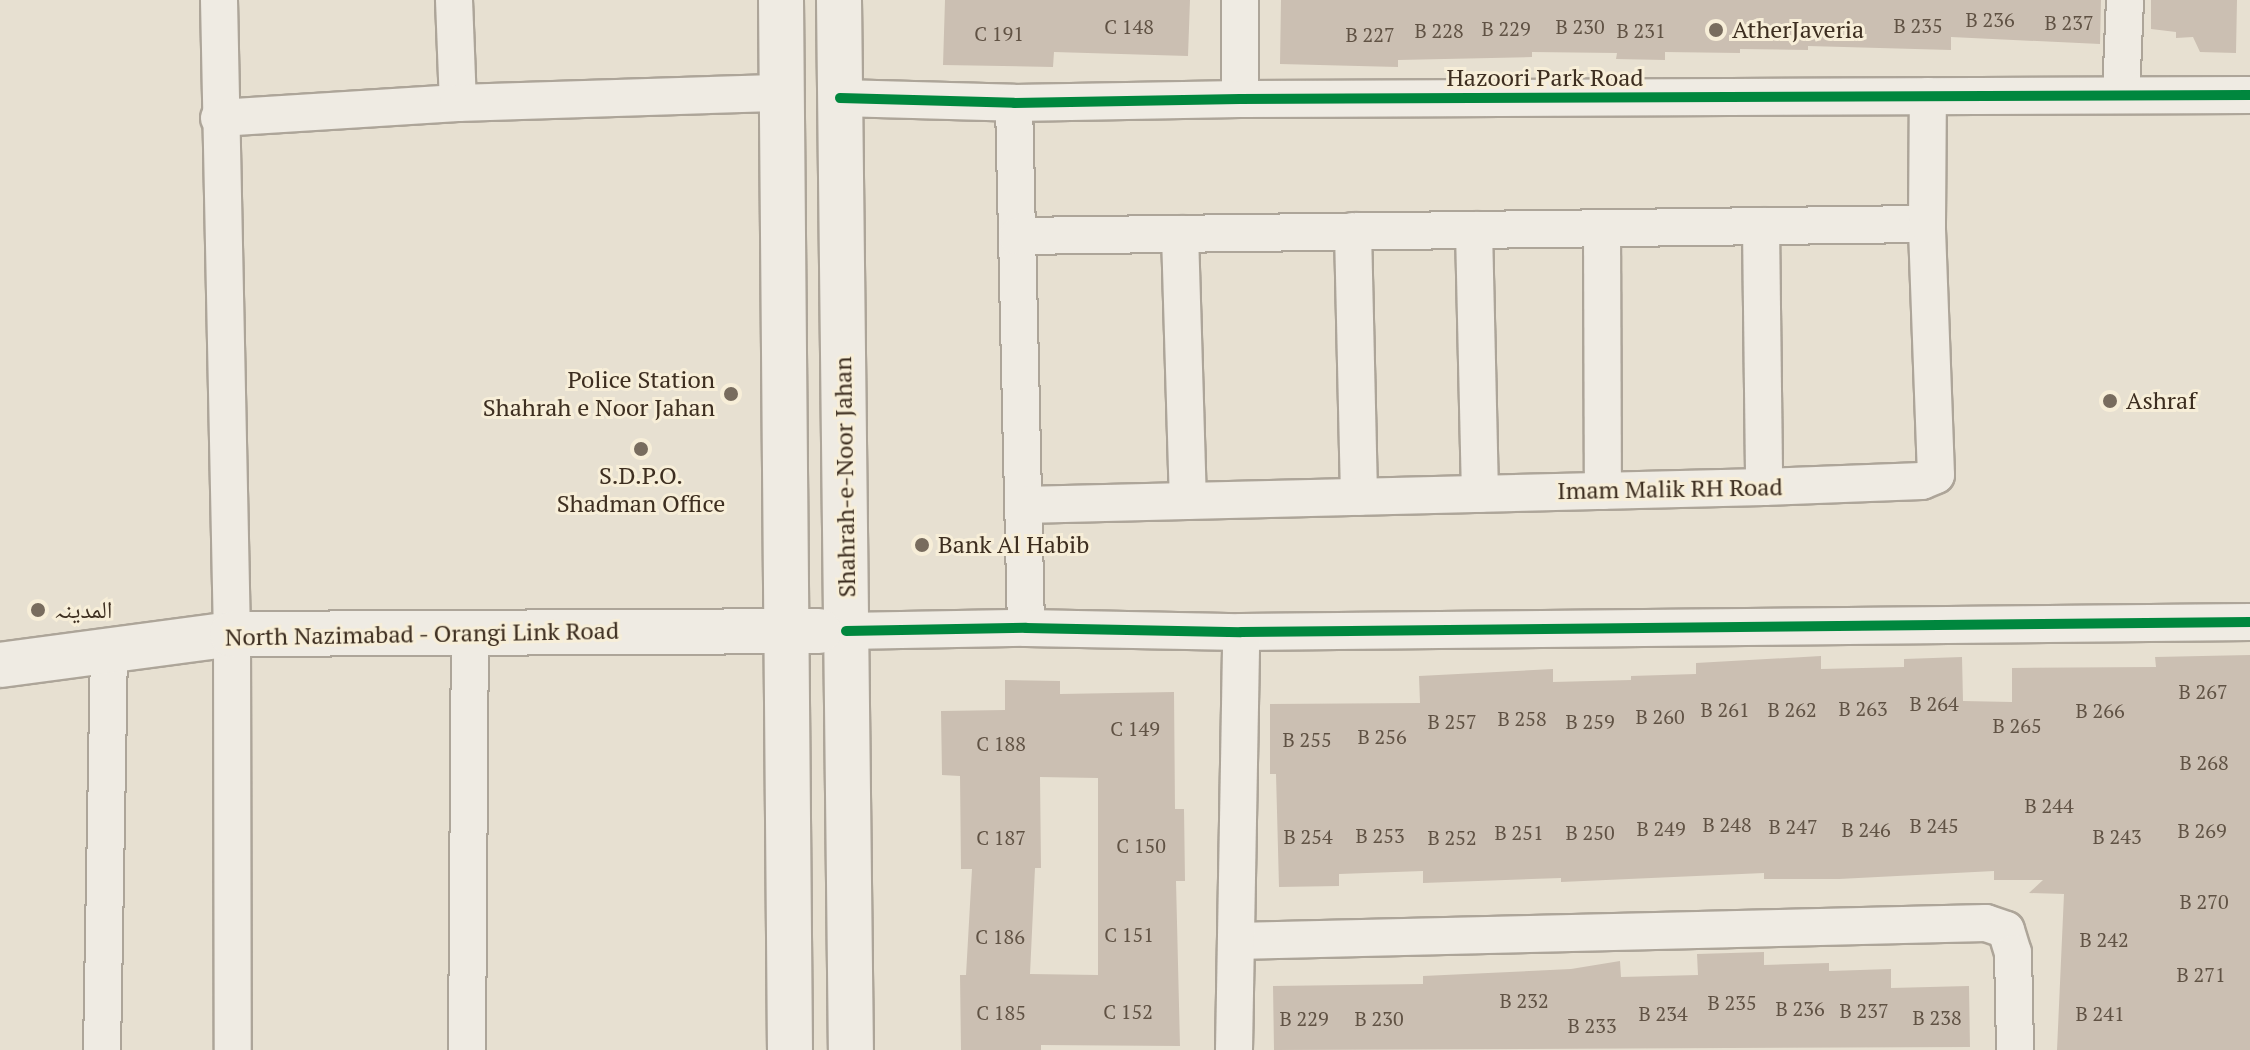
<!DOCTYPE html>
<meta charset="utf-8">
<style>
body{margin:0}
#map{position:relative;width:2250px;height:1050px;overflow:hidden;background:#e7e0d1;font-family:"PT Serif","Noto Naskh Arabic",serif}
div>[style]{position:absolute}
.building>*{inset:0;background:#cbbfb2}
.roads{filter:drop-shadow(2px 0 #ada599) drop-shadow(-2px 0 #ada599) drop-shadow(0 2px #ada599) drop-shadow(0 -2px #ada599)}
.minor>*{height:36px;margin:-18px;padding:0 18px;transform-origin:18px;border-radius:18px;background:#efebe3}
.secondary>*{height:44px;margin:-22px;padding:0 22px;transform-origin:22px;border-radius:22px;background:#efebe3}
.cycleway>*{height:10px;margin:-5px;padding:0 5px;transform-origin:5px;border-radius:5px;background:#00873e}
.dots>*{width:22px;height:22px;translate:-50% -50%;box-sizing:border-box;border:4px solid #f7eed8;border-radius:50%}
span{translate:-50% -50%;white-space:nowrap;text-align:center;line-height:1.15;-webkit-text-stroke:6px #f7eed8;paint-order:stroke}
.number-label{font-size:20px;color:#605244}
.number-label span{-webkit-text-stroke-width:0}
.poi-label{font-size:24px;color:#3d2e20}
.left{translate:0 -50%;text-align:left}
.right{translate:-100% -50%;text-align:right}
.street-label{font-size:24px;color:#3d2e20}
</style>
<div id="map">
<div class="building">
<i style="clip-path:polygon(945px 0,1190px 0,1188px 56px,1054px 52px,1053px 67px,943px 65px)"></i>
<i style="clip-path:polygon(1281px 0,2101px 0,2100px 44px,1951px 37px,1951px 50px,1808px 46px,1808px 50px,1740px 49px,1740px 53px,1665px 52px,1665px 60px,1616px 59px,1617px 53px,1532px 52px,1532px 57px,1398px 60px,1398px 67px,1280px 64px)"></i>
<i style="clip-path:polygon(2151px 0,2237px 0,2236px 53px,2200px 52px,2193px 37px,2176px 38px,2176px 32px,2151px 29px)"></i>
<i style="clip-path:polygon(2250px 655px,2250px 1050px,2057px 1050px,2064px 894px,2029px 893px,2043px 880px,1994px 880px,1994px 871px,1839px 879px,1764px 879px,1764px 873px,1561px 882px,1561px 878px,1423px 883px,1423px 871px,1339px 874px,1339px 886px,1279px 887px,1276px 774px,1270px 774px,1270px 704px,1420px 703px,1419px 676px,1553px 669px,1553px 682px,1631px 680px,1631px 676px,1696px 674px,1696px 663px,1821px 656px,1821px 669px,1904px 667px,1904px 659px,1962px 657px,1963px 701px,2012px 702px,2012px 668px,2156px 667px,2155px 657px)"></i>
<i style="clip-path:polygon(evenodd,1005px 680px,1060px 681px,1060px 694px,1174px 692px,1175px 809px,1184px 809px,1185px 881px,1176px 881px,1180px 1046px,1041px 1045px,1041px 1050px,961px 1050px,960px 975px,966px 975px,972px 869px,961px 869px,960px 776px,942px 775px,941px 711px,1005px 710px,1005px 680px,1040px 777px,1098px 778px,1098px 975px,1030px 974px,1035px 868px,1041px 868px,1040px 777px)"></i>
<i style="clip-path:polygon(1764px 952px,1764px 965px,1829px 963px,1829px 971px,1891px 969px,1891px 988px,1969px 986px,1970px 1047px,1274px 1050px,1273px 986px,1423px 984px,1423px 976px,1571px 969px,1620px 961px,1621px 977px,1698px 975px,1697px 954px)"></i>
</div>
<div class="roads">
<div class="minor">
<i style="left:219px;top:0;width:634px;rotate:88.83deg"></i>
<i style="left:232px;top:634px;width:416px;rotate:89.9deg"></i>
<i style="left:454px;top:0;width:103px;rotate:87.8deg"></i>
<i style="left:1240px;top:0;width:99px;rotate:90deg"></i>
<i style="left:2121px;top:95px;width:95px;rotate:-87.6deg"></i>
<i style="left:840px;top:98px;width:174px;rotate:1.6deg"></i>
<i style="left:1014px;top:103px;width:226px;rotate:-1deg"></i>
<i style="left:1240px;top:99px;width:1010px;rotate:-0.23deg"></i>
<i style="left:1014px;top:103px;width:525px;rotate:88.69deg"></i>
<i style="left:219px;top:118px;width:239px;rotate:-3.6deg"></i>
<i style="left:458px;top:103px;width:325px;rotate:-1.8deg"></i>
<i style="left:1761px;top:226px;width:261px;rotate:89.3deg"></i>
<i style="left:1602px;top:228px;width:263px;rotate:89.8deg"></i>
<i style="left:1474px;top:230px;width:264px;rotate:88.7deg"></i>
<i style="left:1353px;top:231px;width:266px;rotate:88.7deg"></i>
<i style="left:1180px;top:234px;width:267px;rotate:88.3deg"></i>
<i style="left:1017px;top:236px;width:910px;rotate:-0.76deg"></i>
<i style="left:1023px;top:505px;width:741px;rotate:-1.39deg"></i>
<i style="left:1764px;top:487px;width:158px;rotate:-2.2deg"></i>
<i style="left:1922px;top:481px;width:15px;rotate:-23deg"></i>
<i style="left:1936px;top:475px;width:251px;rotate:-92.1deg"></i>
<i style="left:1927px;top:224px;width:128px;rotate:-89.6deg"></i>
<i style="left:846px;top:631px;width:180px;rotate:-1deg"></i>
<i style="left:1026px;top:628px;width:215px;rotate:1.1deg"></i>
<i style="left:1241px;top:632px;width:1009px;rotate:-0.57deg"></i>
<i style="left:1236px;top:941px;width:750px;rotate:-1.37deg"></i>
<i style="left:1986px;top:923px;width:21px;rotate:19deg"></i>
<i style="left:2006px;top:930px;width:24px;rotate:73deg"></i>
<i style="left:2013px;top:953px;width:97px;rotate:88.8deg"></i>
<i style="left:102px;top:1050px;width:401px;rotate:-89deg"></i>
<i style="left:467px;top:1050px;width:419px;rotate:-89.6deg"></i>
<i style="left:1234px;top:1050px;width:418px;rotate:-89deg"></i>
</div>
<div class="secondary">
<i style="left:781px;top:0;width:1050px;rotate:89.51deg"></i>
<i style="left:839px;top:0;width:1050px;rotate:89.35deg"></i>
<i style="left:0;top:665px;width:234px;rotate:-7.6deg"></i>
<i style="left:232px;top:634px;width:587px;rotate:-0.29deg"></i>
</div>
</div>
<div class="cycleway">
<i style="left:840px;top:98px;width:174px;rotate:1.6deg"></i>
<i style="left:1014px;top:103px;width:226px;rotate:-1deg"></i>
<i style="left:1240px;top:99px;width:1010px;rotate:-0.23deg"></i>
<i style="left:846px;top:631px;width:180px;rotate:-1deg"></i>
<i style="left:1026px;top:628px;width:215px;rotate:1.1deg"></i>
<i style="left:1241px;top:632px;width:1009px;rotate:-0.57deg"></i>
</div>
<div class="dots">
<i style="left:1716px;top:30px;background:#786c5e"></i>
<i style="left:731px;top:394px;background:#786c5e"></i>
<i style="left:2110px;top:401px;background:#786c5e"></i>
<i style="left:641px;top:449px;background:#786c5e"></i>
<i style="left:922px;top:545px;background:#786c5e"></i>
<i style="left:38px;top:610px;background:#786c5e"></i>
</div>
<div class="number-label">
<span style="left:1990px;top:19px">B 236</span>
<span style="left:2069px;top:22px">B 237</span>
<span style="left:1918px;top:25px">B 235</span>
<span style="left:1129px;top:26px">C 148</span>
<span style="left:1580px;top:26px">B 230</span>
<span style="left:1506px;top:28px">B 229</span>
<span style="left:1439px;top:30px">B 228</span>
<span style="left:1641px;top:30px">B 231</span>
<span style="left:999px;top:33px">C 191</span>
<span style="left:1370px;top:34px">B 227</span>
<span style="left:2203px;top:691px">B 267</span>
<span style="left:1934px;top:703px">B 264</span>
<span style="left:1863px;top:708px">B 263</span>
<span style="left:1725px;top:709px">B 261</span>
<span style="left:1792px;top:709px">B 262</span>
<span style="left:2100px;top:710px">B 266</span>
<span style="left:1660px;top:716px">B 260</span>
<span style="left:1522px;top:718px">B 258</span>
<span style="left:1452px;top:721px">B 257</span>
<span style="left:1590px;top:721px">B 259</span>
<span style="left:2017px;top:725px">B 265</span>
<span style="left:1135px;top:728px">C 149</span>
<span style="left:1382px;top:736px">B 256</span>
<span style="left:1307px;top:739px">B 255</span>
<span style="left:1001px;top:743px">C 188</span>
<span style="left:2204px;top:762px">B 268</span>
<span style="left:2049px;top:805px">B 244</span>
<span style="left:1727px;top:824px">B 248</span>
<span style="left:1934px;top:825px">B 245</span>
<span style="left:1793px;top:826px">B 247</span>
<span style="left:1661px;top:828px">B 249</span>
<span style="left:1866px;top:829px">B 246</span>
<span style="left:2202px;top:830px">B 269</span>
<span style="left:1519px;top:832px">B 251</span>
<span style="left:1590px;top:832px">B 250</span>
<span style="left:1380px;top:835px">B 253</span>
<span style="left:1308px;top:836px">B 254</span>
<span style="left:2117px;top:836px">B 243</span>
<span style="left:1001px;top:837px">C 187</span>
<span style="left:1452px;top:837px">B 252</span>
<span style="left:1141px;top:845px">C 150</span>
<span style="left:2204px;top:901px">B 270</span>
<span style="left:1129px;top:934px">C 151</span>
<span style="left:1000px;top:936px">C 186</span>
<span style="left:2104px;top:939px">B 242</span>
<span style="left:2201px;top:974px">B 271</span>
<span style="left:1524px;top:1000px">B 232</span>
<span style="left:1732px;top:1002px">B 235</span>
<span style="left:1800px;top:1008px">B 236</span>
<span style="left:1864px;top:1010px">B 237</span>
<span style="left:1128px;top:1011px">C 152</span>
<span style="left:1001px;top:1012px">C 185</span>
<span style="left:1663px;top:1013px">B 234</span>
<span style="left:2100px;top:1013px">B 241</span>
<span style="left:1937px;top:1017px">B 238</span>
<span style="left:1304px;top:1018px">B 229</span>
<span style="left:1379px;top:1018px">B 230</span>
<span style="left:1592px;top:1025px">B 233</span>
</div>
<div class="poi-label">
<span class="left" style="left:1732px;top:30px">AtherJaveria</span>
<span class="right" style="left:715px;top:394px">Police Station<br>Shahrah e Noor Jahan</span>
<span class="left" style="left:2126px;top:401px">Ashraf</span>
<span style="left:641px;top:490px">S.D.P.O.<br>Shadman Office</span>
<span class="left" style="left:938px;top:545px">Bank Al Habib</span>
<span class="left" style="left:54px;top:610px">المدینہ</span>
</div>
<div class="street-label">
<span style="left:1545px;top:78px">Hazoori Park Road</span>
<span style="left:845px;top:477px;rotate:-91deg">Shahrah-e-Noor Jahan</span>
<span style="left:1670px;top:489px;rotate:-1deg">Imam Malik RH Road</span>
<span style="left:422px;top:634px;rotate:-1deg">North Nazimabad - Orangi Link Road</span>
</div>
</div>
